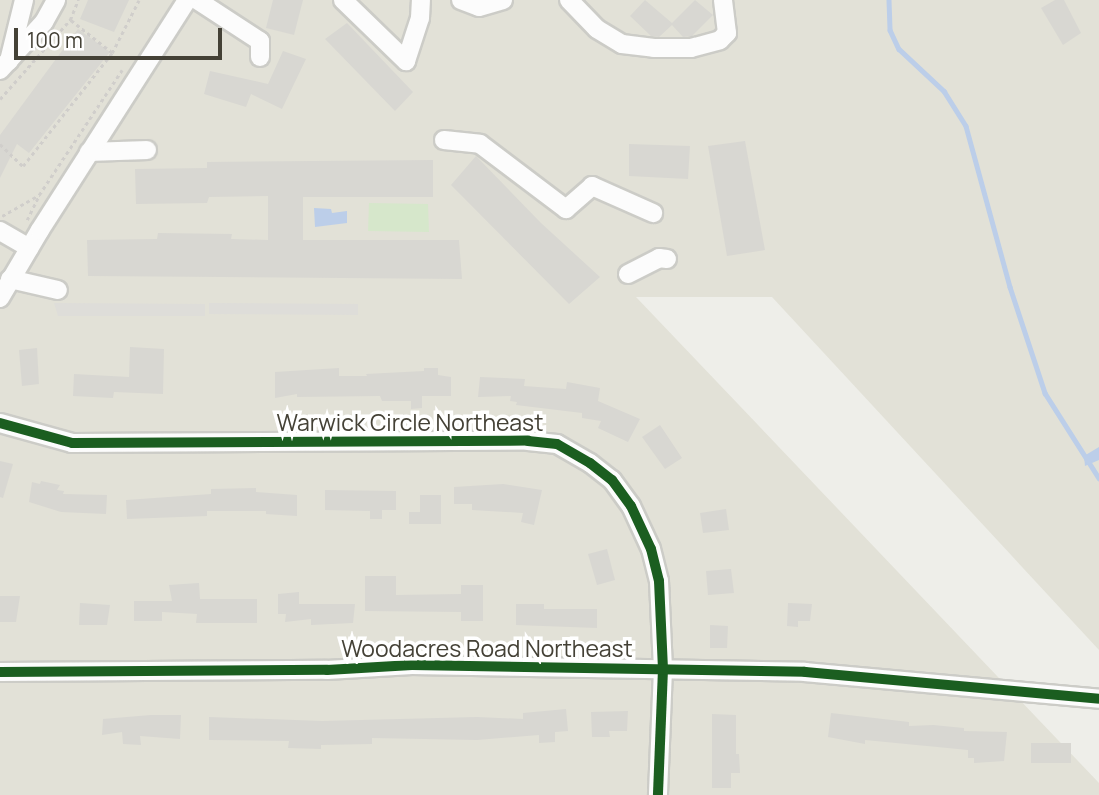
<!DOCTYPE html>
<style>
body{margin:0}
#map{position:relative;width:1099px;height:795px;overflow:hidden;background:#eeeee9;font-family:Manrope,sans-serif}
div>[style]{position:absolute}
.residential>*{inset:0;background:#e2e1d7}
.green>*{inset:0;background:#d6e7cb}
.parking>*{inset:0;background:#deddd9}
.water>*{inset:0;background:#bccee9}
.stream>*{height:4.5px;margin:-2.25px;padding:0 2.25px;transform-origin:2.25px;border-radius:2.25px;background:#bccee9}
.building>*{inset:0;background:#d8d7d2}
.path>*{height:2.5px;margin-top:-1.25px;transform-origin:0;background:repeating-linear-gradient(90deg,#d0cecb 0 3.5px,transparent 0 7px)}
.roads{filter:drop-shadow(2px 0 #ccccc7) drop-shadow(-2px 0 #ccccc7) drop-shadow(0 2px #ccccc7) drop-shadow(0 -2px #ccccc7)}
.minor>*{height:18px;margin:-9px;padding:0 9px;transform-origin:9px;border-radius:9px;background:#fcfcfc}
.cycleway>*{height:10px;margin:-5px;padding:0 5px;transform-origin:5px;border-radius:5px;background:#1b5e20}
span{translate:-50% -50%;white-space:nowrap;text-align:center;line-height:1.15;-webkit-text-stroke:7px #fff;paint-order:stroke}
.street-label{font-size:23px;color:#444136}
.scale{position:absolute;left:14px;top:28px;width:208px;height:32px;box-sizing:border-box;border:4px solid #444136;border-top:0;padding-left:9px;font-size:21px;line-height:24px;white-space:nowrap;color:#444136;-webkit-text-stroke:5px #fff;paint-order:stroke}
</style>
<div id="map">
<div class="residential">
<i style="clip-path:polygon(0 0,1099px 0,1099px 650px,772px 297px,636px 297px,1099px 783px,1099px 795px,0 795px)"></i>
</div>
<div class="green">
<i style="clip-path:polygon(369px 203px,428px 204px,429px 232px,368px 231px)"></i>
</div>
<div class="parking">
<i style="clip-path:polygon(54px 303px,205px 304px,205px 316px,58px 316px)"></i>
<i style="clip-path:polygon(209px 303px,358px 304px,358px 315px,209px 314px)"></i>
</div>
<div class="water">
<i style="clip-path:polygon(314px 208px,331px 209px,332px 213px,347px 211px,347px 223px,315px 227px)"></i>
<i style="clip-path:polygon(1099px 447px,1099px 460px,1085px 466px,1084px 456px)"></i>
</div>
<div class="stream">
<i style="left:889px;top:0;width:30px;rotate:88deg"></i>
<i style="left:890px;top:30px;width:21px;rotate:65deg"></i>
<i style="left:899px;top:49px;width:62px;rotate:43deg"></i>
<i style="left:944px;top:91px;width:41px;rotate:57.8deg"></i>
<i style="left:966px;top:126px;width:167px;rotate:74.7deg"></i>
<i style="left:1010px;top:287px;width:112px;rotate:71.7deg"></i>
<i style="left:1045px;top:393px;width:101px;rotate:57.6deg"></i>
</div>
<div class="building">
<i style="clip-path:polygon(88px 0,129px 0,114px 32px,80px 19px)"></i>
<i style="clip-path:polygon(273px 0,303px 0,294px 35px,266px 28px)"></i>
<i style="clip-path:polygon(645px 0,672px 23px,695px 0,713px 15px,692px 36px,683px 37px,672px 25px,659px 37px,651px 36px,630px 16px)"></i>
<i style="clip-path:polygon(1055px 0,1064px 0,1081px 33px,1063px 45px,1041px 8px)"></i>
<i style="clip-path:polygon(347px 23px,413px 92px,395px 111px,325px 39px)"></i>
<i style="clip-path:polygon(78px 29px,110px 52px,29px 153px,17px 144px,0 178px,0 135px)"></i>
<i style="clip-path:polygon(283px 51px,306px 59px,282px 109px,251px 94px,246px 107px,204px 94px,210px 71px,268px 84px)"></i>
<i style="clip-path:polygon(745px 141px,765px 250px,727px 256px,708px 146px)"></i>
<i style="clip-path:polygon(629px 144px,690px 146px,688px 179px,629px 176px)"></i>
<i style="clip-path:polygon(476px 156px,541px 223px,600px 277px,569px 304px,451px 185px)"></i>
<i style="clip-path:polygon(433px 160px,433px 197px,303px 197px,303px 240px,459px 240px,462px 279px,88px 276px,87px 240px,157px 239px,158px 233px,232px 234px,231px 239px,268px 240px,268px 196px,209px 197px,207px 203px,136px 204px,135px 169px,207px 168px,207px 162px)"></i>
<i style="clip-path:polygon(130px 347px,164px 349px,163px 394px,114px 392px,113px 398px,73px 396px,74px 374px,129px 377px)"></i>
<i style="clip-path:polygon(37px 348px,39px 384px,22px 386px,19px 350px)"></i>
<i style="clip-path:polygon(339px 368px,339px 376px,367px 376px,366px 374px,424px 371px,424px 368px,438px 368px,438px 375px,451px 377px,451px 396px,422px 396px,422px 408px,411px 409px,411px 401px,382px 401px,380px 396px,297px 397px,297px 394px,275px 398px,275px 372px)"></i>
<i style="clip-path:polygon(480px 377px,525px 379px,524px 386px,566px 389px,567px 382px,600px 388px,598px 401px,640px 419px,628px 442px,598px 428px,601px 421px,582px 418px,582px 413px,516px 405px,517px 402px,510px 401px,511px 396px,478px 397px)"></i>
<i style="clip-path:polygon(660px 425px,682px 458px,665px 469px,642px 437px)"></i>
<i style="clip-path:polygon(0 461px,13px 464px,3px 498px,0 497px)"></i>
<i style="clip-path:polygon(41px 481px,60px 485px,57px 490px,64px 491px,63px 494px,107px 495px,106px 514px,61px 512px,29px 502px,32px 482px,40px 484px)"></i>
<i style="clip-path:polygon(503px 484px,542px 490px,534px 525px,521px 522px,523px 513px,472px 510px,472px 504px,454px 504px,454px 487px)"></i>
<i style="clip-path:polygon(256px 488px,256px 492px,297px 495px,297px 516px,266px 514px,266px 511px,207px 511px,207px 516px,127px 519px,126px 500px,211px 494px,211px 489px)"></i>
<i style="clip-path:polygon(325px 490px,396px 491px,396px 510px,382px 510px,382px 519px,370px 519px,370px 511px,325px 510px)"></i>
<i style="clip-path:polygon(420px 495px,441px 495px,441px 524px,409px 524px,409px 512px,420px 512px)"></i>
<i style="clip-path:polygon(726px 509px,729px 530px,703px 533px,700px 513px)"></i>
<i style="clip-path:polygon(607px 549px,615px 580px,597px 585px,588px 554px)"></i>
<i style="clip-path:polygon(731px 569px,734px 593px,708px 595px,706px 571px)"></i>
<i style="clip-path:polygon(365px 576px,396px 576px,396px 595px,461px 594px,461px 585px,483px 585px,483px 621px,461px 621px,461px 612px,365px 611px)"></i>
<i style="clip-path:polygon(199px 583px,200px 599px,257px 599px,257px 623px,196px 623px,197px 614px,162px 612px,162px 621px,134px 621px,134px 601px,172px 601px,169px 585px)"></i>
<i style="clip-path:polygon(299px 592px,299px 604px,355px 604px,353px 623px,311px 625px,311px 619px,285px 622px,286px 614px,278px 614px,278px 594px)"></i>
<i style="clip-path:polygon(0 596px,20px 596px,16px 622px,0 622px)"></i>
<i style="clip-path:polygon(80px 603px,110px 605px,107px 625px,79px 625px)"></i>
<i style="clip-path:polygon(788px 603px,812px 604px,810px 621px,798px 621px,798px 627px,787px 626px)"></i>
<i style="clip-path:polygon(516px 604px,544px 604px,544px 609px,597px 609px,597px 628px,516px 625px)"></i>
<i style="clip-path:polygon(710px 625px,728px 626px,727px 648px,710px 648px)"></i>
<i style="clip-path:polygon(566px 709px,568px 731px,555px 732px,555px 742px,539px 743px,539px 735px,477px 740px,372px 738px,372px 744px,321px 745px,321px 749px,288px 748px,289px 741px,209px 740px,209px 717px,322px 721px,477px 717px,523px 719px,523px 713px)"></i>
<i style="clip-path:polygon(628px 711px,627px 731px,609px 731px,610px 737px,592px 737px,591px 712px)"></i>
<i style="clip-path:polygon(831px 713px,909px 722px,909px 726px,933px 725px,964px 728px,964px 731px,1007px 732px,1004px 761px,974px 763px,974px 758px,968px 758px,968px 750px,865px 740px,865px 744px,828px 737px)"></i>
<i style="clip-path:polygon(712px 714px,736px 715px,736px 754px,739px 754px,740px 773px,731px 773px,731px 788px,712px 788px)"></i>
<i style="clip-path:polygon(151px 715px,181px 715px,180px 739px,140px 736px,141px 745px,123px 744px,122px 732px,102px 735px,103px 719px)"></i>
<i style="clip-path:polygon(1031px 743px,1071px 743px,1071px 763px,1031px 763px)"></i>
</div>
<div class="path">
<i style="left:112px;top:53px;width:59px;rotate:-63deg"></i>
<i style="left:0;top:99px;width:106px;rotate:-48.5deg"></i>
<i style="left:70px;top:20px;width:22px;rotate:-68deg"></i>
<i style="left:0;top:144px;width:32px;rotate:44deg"></i>
<i style="left:23px;top:166px;width:144px;rotate:-51.8deg"></i>
<i style="left:112px;top:53px;width:53px;rotate:-141.8deg"></i>
<i style="left:2px;top:216px;width:43px;rotate:-29.6deg"></i>
<i style="left:39px;top:195px;width:150px;rotate:-56.4deg"></i>
<i style="left:27px;top:220px;width:25px;rotate:-64deg"></i>
</div>
<div class="roads">
<div class="minor">
<i style="left:197px;top:0;width:75px;rotate:33.1deg"></i>
<i style="left:260px;top:41px;width:16px;rotate:90deg"></i>
<i style="left:343px;top:0;width:88px;rotate:44.1deg"></i>
<i style="left:406px;top:61px;width:45px;rotate:-72deg"></i>
<i style="left:420px;top:18px;width:18px;rotate:-87deg"></i>
<i style="left:461px;top:0;width:19px;rotate:21deg"></i>
<i style="left:479px;top:7px;width:25px;rotate:-16deg"></i>
<i style="left:569px;top:0;width:40px;rotate:46deg"></i>
<i style="left:597px;top:29px;width:29px;rotate:31deg"></i>
<i style="left:622px;top:44px;width:32px;rotate:7deg"></i>
<i style="left:654px;top:48px;width:37px"></i>
<i style="left:691px;top:48px;width:30px;rotate:-15deg"></i>
<i style="left:720px;top:40px;width:10px;rotate:-45deg"></i>
<i style="left:727px;top:33px;width:33px;rotate:-97deg"></i>
<i style="left:9px;top:61px;width:63px;rotate:-76.2deg"></i>
<i style="left:0;top:70px;width:65px;rotate:-47.5deg"></i>
<i style="left:44px;top:22px;width:25px;rotate:-61deg"></i>
<i style="left:444px;top:140px;width:36px;rotate:6deg"></i>
<i style="left:480px;top:144px;width:108px;rotate:37.1deg"></i>
<i style="left:566px;top:209px;width:35px;rotate:-41deg"></i>
<i style="left:592px;top:186px;width:67px;rotate:23.9deg"></i>
<i style="left:89px;top:152px;width:58px;rotate:-2deg"></i>
<i style="left:0;top:231px;width:34px;rotate:30deg"></i>
<i style="left:628px;top:274px;width:35px;rotate:-27deg"></i>
<i style="left:659px;top:258px;width:8px;rotate:7deg"></i>
<i style="left:10px;top:279px;width:49px;rotate:12.9deg"></i>
<i style="left:0;top:298px;width:79px;rotate:-59.5deg"></i>
<i style="left:40px;top:230px;width:273px;rotate:-57.4deg"></i>
<i style="left:0;top:423px;width:75px;rotate:15.5deg"></i>
<i style="left:72px;top:443px;width:456px;rotate:-0.3deg"></i>
<i style="left:528px;top:441px;width:29px;rotate:6deg"></i>
<i style="left:557px;top:444px;width:38px;rotate:30deg"></i>
<i style="left:590px;top:463px;width:28px;rotate:38deg"></i>
<i style="left:612px;top:480px;width:32px;rotate:54deg"></i>
<i style="left:631px;top:506px;width:47px;rotate:65.1deg"></i>
<i style="left:651px;top:549px;width:33px;rotate:76deg"></i>
<i style="left:659px;top:581px;width:88px;rotate:87.4deg"></i>
<i style="left:663px;top:669px;width:126px;rotate:92.3deg"></i>
<i style="left:0;top:672px;width:327px;rotate:-0.4deg"></i>
<i style="left:327px;top:670px;width:85px;rotate:-3.4deg"></i>
<i style="left:412px;top:665px;width:393px;rotate:1deg"></i>
<i style="left:805px;top:672px;width:295px;rotate:5.2deg"></i>
</div>
</div>
<div class="cycleway">
<i style="left:0;top:423px;width:75px;rotate:15.5deg"></i>
<i style="left:72px;top:443px;width:456px;rotate:-0.3deg"></i>
<i style="left:528px;top:441px;width:29px;rotate:6deg"></i>
<i style="left:557px;top:444px;width:38px;rotate:30deg"></i>
<i style="left:590px;top:463px;width:28px;rotate:38deg"></i>
<i style="left:612px;top:480px;width:32px;rotate:54deg"></i>
<i style="left:631px;top:506px;width:47px;rotate:65.1deg"></i>
<i style="left:651px;top:549px;width:33px;rotate:76deg"></i>
<i style="left:659px;top:581px;width:88px;rotate:87.4deg"></i>
<i style="left:663px;top:669px;width:126px;rotate:92.3deg"></i>
<i style="left:0;top:672px;width:327px;rotate:-0.4deg"></i>
<i style="left:327px;top:670px;width:85px;rotate:-3.4deg"></i>
<i style="left:412px;top:665px;width:393px;rotate:1deg"></i>
<i style="left:805px;top:672px;width:295px;rotate:5.2deg"></i>
</div>
<div class="street-label">
<span style="left:410px;top:422px">Warwick Circle Northeast</span>
<span style="left:487px;top:648px">Woodacres Road Northeast</span>
</div>
<div class="scale">100 m</div>
</div>
